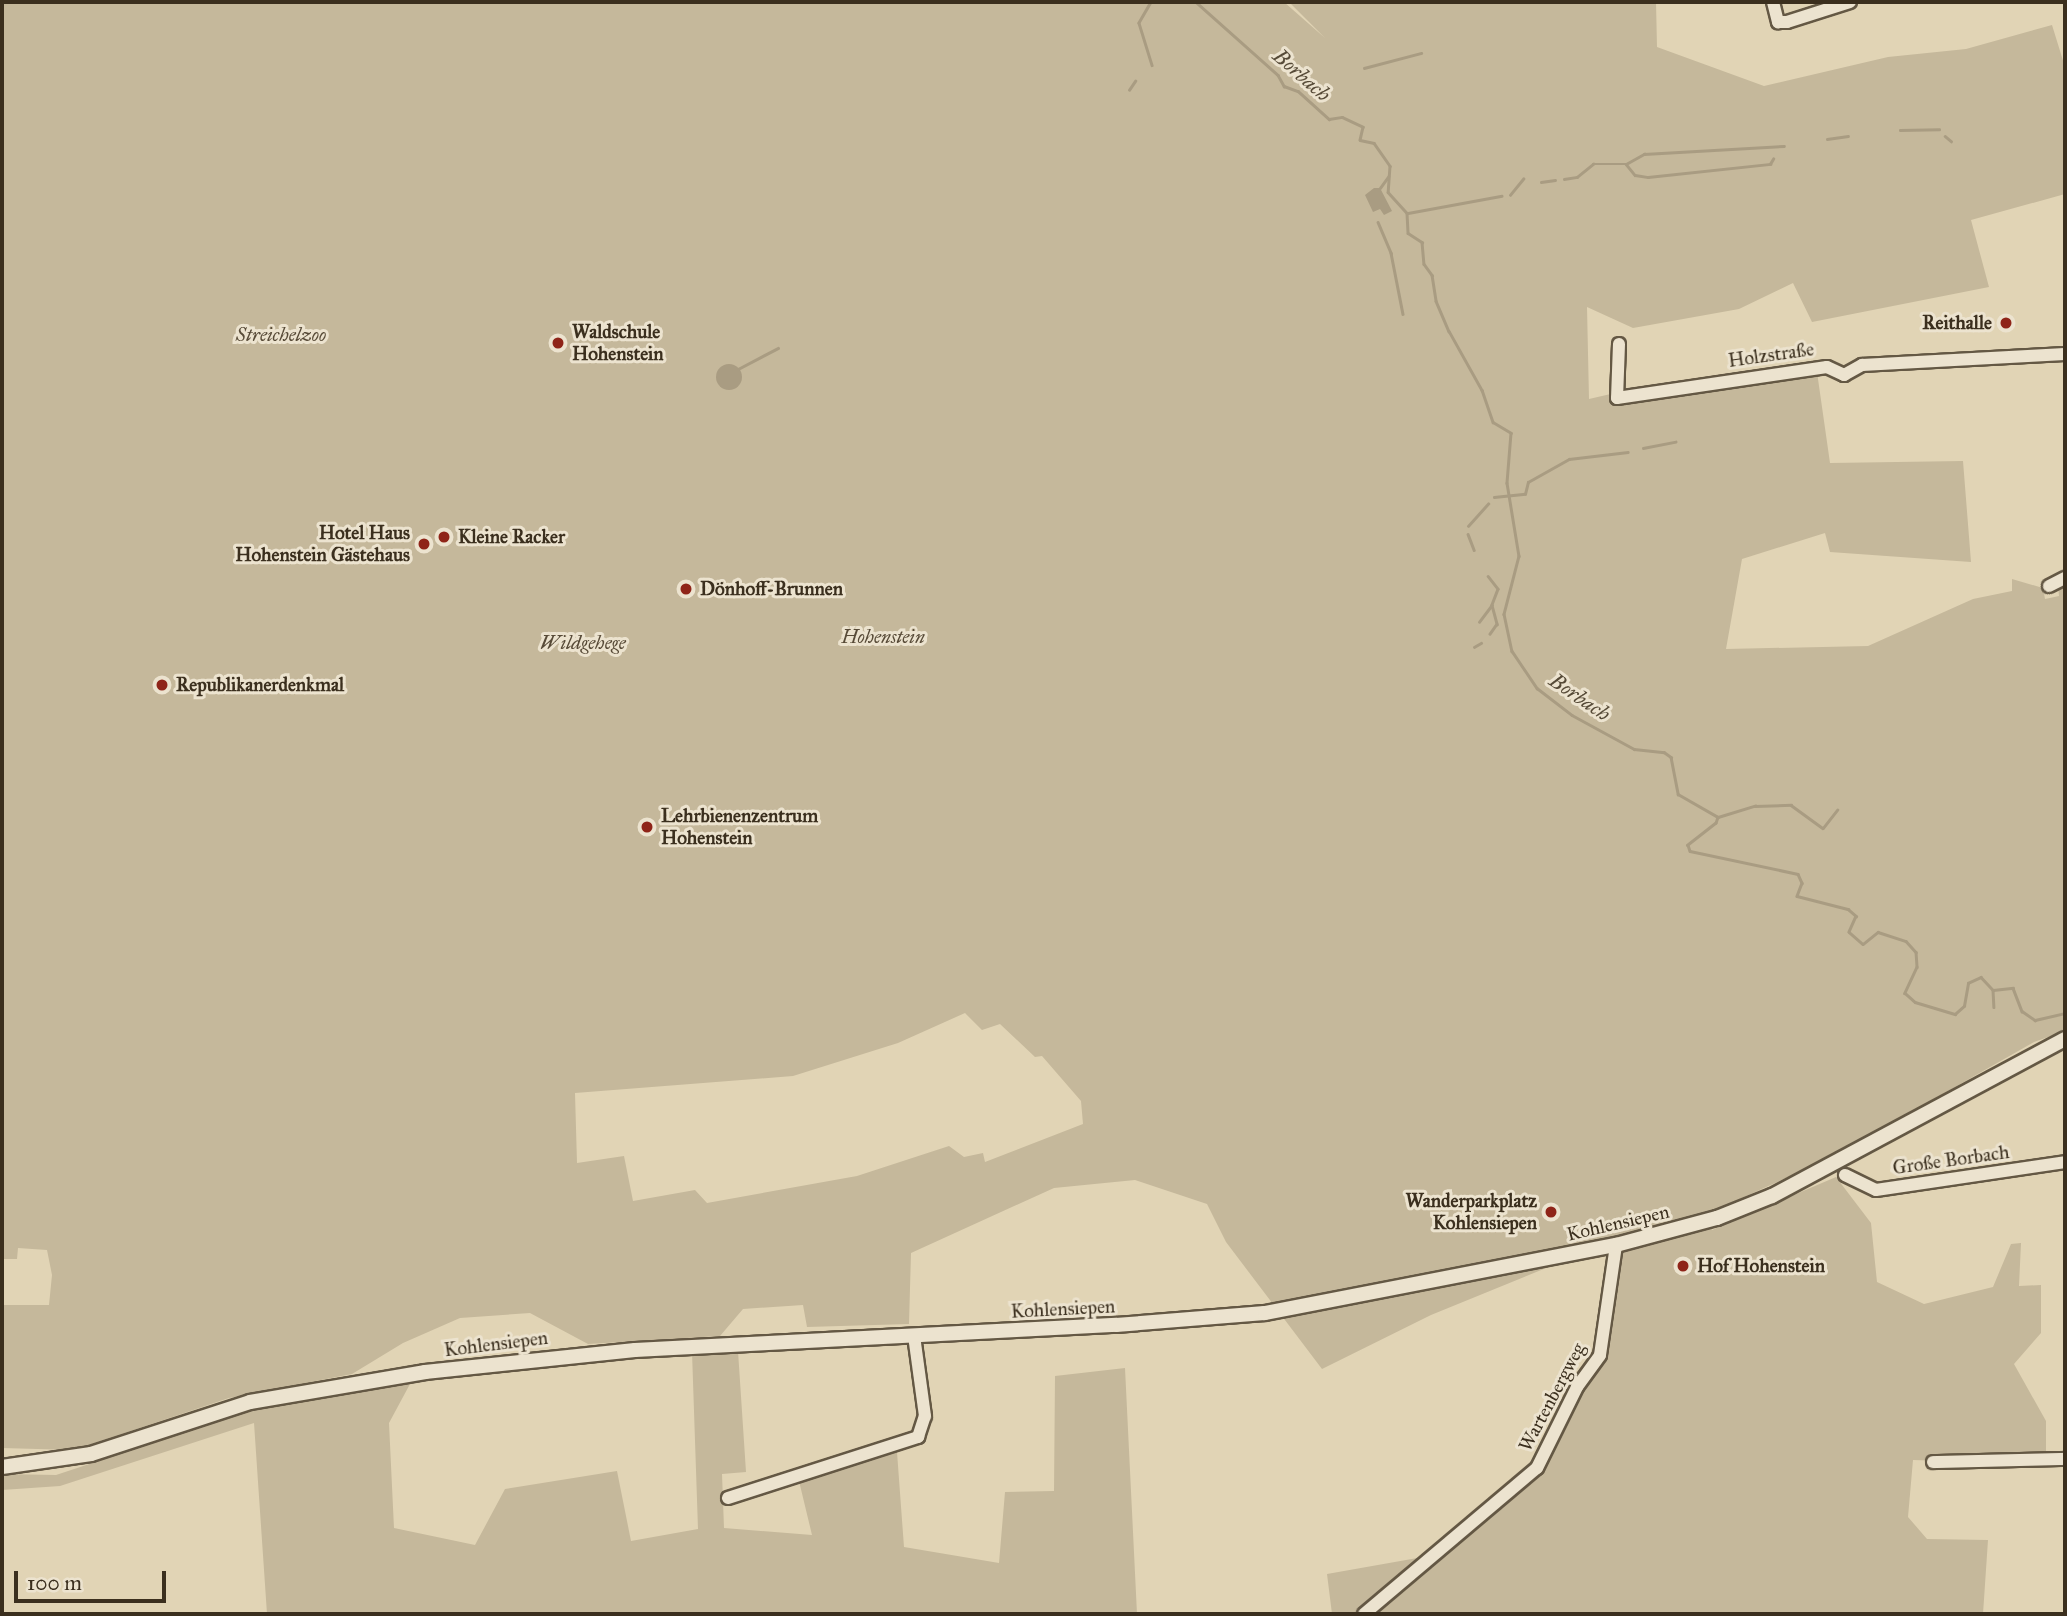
<!DOCTYPE html>
<meta charset="utf-8">
<style>
body{margin:0}
#map{position:relative;width:2067px;height:1616px;overflow:hidden;background:#e1d4b5;font-family:"IM FELL Great Primer",serif}
div>[style]{position:absolute}
.green>*{inset:0;background:#c5b89b}
.water>*{inset:0;background:#a99c82}
.round{border-radius:50%}
.stream>*{height:2.5px;margin:-1.25px;padding:0 1.25px;transform-origin:1.25px;border-radius:1.25px;background:#a99c82}
.roads{filter:drop-shadow(2px 0 #645844) drop-shadow(-2px 0 #645844) drop-shadow(0 2px #645844) drop-shadow(0 -2px #645844)}
.minor>*{height:12px;margin:-6px;padding:0 6px;transform-origin:6px;border-radius:6px;background:#ece3cf}
.tertiary>*{height:14px;margin:-7px;padding:0 7px;transform-origin:7px;border-radius:7px;background:#ece3cf}
.dots>*{width:19px;height:19px;translate:-50% -50%;box-sizing:border-box;border:4px solid #ece3cf;border-radius:50%}
span{translate:-50% -50%;white-space:nowrap;text-align:center;line-height:1.15;-webkit-text-stroke:6px #ece3cf;paint-order:stroke}
.poi-label{font-size:19px;color:#3b2f1e;font-weight:700}
.right{translate:-100% -50%;text-align:right}
.left{translate:0 -50%;text-align:left}
.park-label{font-size:19px;color:#574a37;font-style:italic}
.street-label{font-size:19px;color:#3b2f1e}
.water-label{font-size:21px;color:#564a37;font-style:italic}
.frame{position:absolute;inset:0;border:4px solid #3b2f1e;pointer-events:none}
.scale{position:absolute;left:14px;top:1571px;width:152px;height:32px;box-sizing:border-box;border:4px solid #3b2f1e;border-top:0;padding-left:9px;font-size:21px;line-height:24px;white-space:nowrap;color:#3b2f1e;-webkit-text-stroke:5px #ece3cf;paint-order:stroke}
</style>
<div id="map">
<div class="green">
<i style="clip-path:polygon(evenodd,2px 2px,1284px 2px,1325px 38px,1289px 2px,1656px 2px,1657px 47px,1764px 86px,1888px 57px,1966px 49px,2052px 25px,2065px 67px,2065px 194px,1971px 220px,1989px 287px,1812px 322px,1793px 283px,1739px 309px,1633px 328px,1587px 307px,1589px 399px,1641px 387px,1668px 393px,1816px 365px,1830px 463px,1963px 461px,1971px 562px,1830px 552px,1825px 533px,1742px 559px,1726px 649px,1868px 646px,1973px 599px,2012px 591px,2012px 579px,2043px 588px,2045px 599px,2059px 596px,2058px 586px,2065px 582px,2065px 1031px,2034px 1042px,1832px 1157px,1711px 1212px,1712px 1230px,1836px 1177px,1871px 1223px,1877px 1282px,1924px 1304px,1993px 1287px,2011px 1244px,2021px 1243px,2019px 1286px,2041px 1285px,2041px 1333px,2014px 1364px,2046px 1421px,2046px 1464px,1913px 1460px,1908px 1517px,1927px 1539px,1988px 1540px,1983px 1614px,1332px 1614px,1327px 1574px,1423px 1557px,1537px 1468px,1602px 1329px,1622px 1237px,1431px 1315px,1322px 1369px,1226px 1242px,1207px 1204px,1135px 1180px,1054px 1188px,911px 1253px,909px 1324px,807px 1327px,803px 1305px,743px 1309px,720px 1336px,588px 1344px,530px 1313px,460px 1318px,403px 1343px,352px 1374px,229px 1398px,74px 1450px,2px 1448px,2px 1305px,49px 1305px,52px 1275px,47px 1250px,18px 1248px,17px 1259px,2px 1259px,2px 2px,965px 1013px,982px 1030px,1000px 1024px,1035px 1057px,1042px 1056px,1081px 1101px,1083px 1124px,985px 1162px,983px 1153px,964px 1157px,949px 1146px,857px 1176px,707px 1203px,695px 1190px,633px 1201px,624px 1156px,577px 1163px,575px 1093px,793px 1076px,898px 1043px,965px 1013px)"></i>
<i style="clip-path:polygon(738px 1351px,746px 1472px,722px 1474px,724px 1528px,812px 1535px,799px 1481px,897px 1452px,904px 1547px,999px 1563px,1005px 1492px,1054px 1491px,1055px 1376px,1125px 1368px,1137px 1614px,267px 1614px,254px 1423px,60px 1486px,2px 1490px,2px 1474px,56px 1475px,247px 1412px,376px 1385px,410px 1384px,389px 1423px,394px 1528px,475px 1545px,505px 1489px,617px 1471px,631px 1541px,698px 1529px,692px 1352px)"></i>
</div>
<div class="water">
<i style="clip-path:polygon(1374px 188px,1380px 188px,1392px 211px,1384px 215px,1380px 209px,1373px 212px,1365px 195px)"></i>
<i class="round" style="left:716px;top:364px;width:26px;height:26px"></i>
</div>
<div class="stream">
<i style="left:1151px;top:2px;width:24px;rotate:120deg"></i>
<i style="left:1139px;top:23px;width:44px;rotate:72.8deg"></i>
<i style="left:1196px;top:2px;width:110px;rotate:41.7deg"></i>
<i style="left:1278px;top:75px;width:13px;rotate:61deg"></i>
<i style="left:1284px;top:86px;width:15px;rotate:20deg"></i>
<i style="left:1298px;top:91px;width:42px;rotate:42.1deg"></i>
<i style="left:1329px;top:119px;width:13px;rotate:-9deg"></i>
<i style="left:1342px;top:117px;width:23px;rotate:25deg"></i>
<i style="left:1363px;top:127px;width:13px;rotate:103deg"></i>
<i style="left:1360px;top:140px;width:14px;rotate:12deg"></i>
<i style="left:1374px;top:143px;width:28px;rotate:55deg"></i>
<i style="left:1390px;top:166px;width:26px;rotate:94deg"></i>
<i style="left:1388px;top:192px;width:28px;rotate:48deg"></i>
<i style="left:1407px;top:213px;width:20px;rotate:87deg"></i>
<i style="left:1408px;top:233px;width:17px;rotate:33deg"></i>
<i style="left:1422px;top:242px;width:22px;rotate:85deg"></i>
<i style="left:1424px;top:264px;width:14px;rotate:54deg"></i>
<i style="left:1432px;top:275px;width:26px;rotate:81deg"></i>
<i style="left:1436px;top:301px;width:33px;rotate:67deg"></i>
<i style="left:1449px;top:331px;width:68px;rotate:60.8deg"></i>
<i style="left:1482px;top:390px;width:34px;rotate:71deg"></i>
<i style="left:1493px;top:422px;width:21px;rotate:31deg"></i>
<i style="left:1511px;top:433px;width:50px;rotate:94.6deg"></i>
<i style="left:1507px;top:483px;width:74px;rotate:80.7deg"></i>
<i style="left:1519px;top:556px;width:60px;rotate:104.5deg"></i>
<i style="left:1504px;top:614px;width:38px;rotate:78deg"></i>
<i style="left:1512px;top:651px;width:45px;rotate:56deg"></i>
<i style="left:1537px;top:688px;width:44px;rotate:37.6deg"></i>
<i style="left:1572px;top:715px;width:71px;rotate:28.7deg"></i>
<i style="left:1634px;top:749px;width:30px;rotate:6deg"></i>
<i style="left:1664px;top:752px;width:9px;rotate:36deg"></i>
<i style="left:1671px;top:757px;width:38px;rotate:79deg"></i>
<i style="left:1678px;top:794px;width:46px;rotate:29.9deg"></i>
<i style="left:1718px;top:817px;width:6px;rotate:108deg"></i>
<i style="left:1716px;top:823px;width:36px;rotate:142deg"></i>
<i style="left:1688px;top:845px;width:6px;rotate:72deg"></i>
<i style="left:1690px;top:851px;width:110px;rotate:12deg"></i>
<i style="left:1798px;top:874px;width:10px;rotate:66deg"></i>
<i style="left:1802px;top:883px;width:14px;rotate:111deg"></i>
<i style="left:1797px;top:896px;width:53px;rotate:14.3deg"></i>
<i style="left:1848px;top:909px;width:11px;rotate:41deg"></i>
<i style="left:1856px;top:916px;width:17px;rotate:114deg"></i>
<i style="left:1849px;top:932px;width:18px;rotate:41deg"></i>
<i style="left:1863px;top:944px;width:19px;rotate:-39deg"></i>
<i style="left:1878px;top:932px;width:29px;rotate:18deg"></i>
<i style="left:1906px;top:941px;width:15px;rotate:48deg"></i>
<i style="left:1916px;top:952px;width:15px;rotate:86deg"></i>
<i style="left:1917px;top:967px;width:29px;rotate:115deg"></i>
<i style="left:1905px;top:993px;width:13px;rotate:42deg"></i>
<i style="left:1915px;top:1002px;width:42px;rotate:16.7deg"></i>
<i style="left:1955px;top:1014px;width:12px;rotate:-42deg"></i>
<i style="left:1964px;top:1006px;width:23px;rotate:-80deg"></i>
<i style="left:1968px;top:983px;width:14px;rotate:-25deg"></i>
<i style="left:1981px;top:977px;width:18px;rotate:47deg"></i>
<i style="left:1993px;top:990px;width:20px;rotate:-6deg"></i>
<i style="left:2013px;top:988px;width:25px;rotate:69deg"></i>
<i style="left:2022px;top:1011px;width:16px;rotate:35deg"></i>
<i style="left:2035px;top:1020px;width:31px;rotate:-13deg"></i>
<i style="left:1364px;top:68px;width:59px;rotate:-14.7deg"></i>
<i style="left:1129px;top:90px;width:11px;rotate:-56deg"></i>
<i style="left:1900px;top:130px;width:39px;rotate:-1deg"></i>
<i style="left:1945px;top:136px;width:8px;rotate:40deg"></i>
<i style="left:1827px;top:139px;width:21px;rotate:-8deg"></i>
<i style="left:1626px;top:164px;width:14px;rotate:51deg"></i>
<i style="left:1635px;top:175px;width:13px;rotate:9deg"></i>
<i style="left:1648px;top:177px;width:123px;rotate:-6.1deg"></i>
<i style="left:1770px;top:164px;width:6px;rotate:-59deg"></i>
<i style="left:1564px;top:179px;width:13px;rotate:-9deg"></i>
<i style="left:1577px;top:177px;width:21px;rotate:-39deg"></i>
<i style="left:1593px;top:164px;width:33px"></i>
<i style="left:1626px;top:164px;width:21px;rotate:-29deg"></i>
<i style="left:1644px;top:154px;width:140px;rotate:-3.3deg"></i>
<i style="left:1541px;top:182px;width:14px;rotate:-8deg"></i>
<i style="left:1380px;top:188px;width:14px;rotate:-54deg"></i>
<i style="left:1510px;top:195px;width:21px;rotate:-51deg"></i>
<i style="left:1408px;top:213px;width:95px;rotate:-10.4deg"></i>
<i style="left:1378px;top:222px;width:34px;rotate:67deg"></i>
<i style="left:1391px;top:253px;width:62px;rotate:78.9deg"></i>
<i style="left:738px;top:369px;width:45px;rotate:-27.7deg"></i>
<i style="left:1643px;top:448px;width:33px;rotate:-11deg"></i>
<i style="left:1494px;top:497px;width:31px;rotate:-6deg"></i>
<i style="left:1525px;top:494px;width:12px;rotate:-76deg"></i>
<i style="left:1528px;top:482px;width:47px;rotate:-29.3deg"></i>
<i style="left:1569px;top:459px;width:59px;rotate:-6.8deg"></i>
<i style="left:1468px;top:526px;width:30px;rotate:-48deg"></i>
<i style="left:1468px;top:534px;width:17px;rotate:69deg"></i>
<i style="left:1488px;top:576px;width:16px;rotate:52deg"></i>
<i style="left:1498px;top:589px;width:17px;rotate:111deg"></i>
<i style="left:1492px;top:605px;width:20px;rotate:75deg"></i>
<i style="left:1497px;top:624px;width:12px;rotate:125deg"></i>
<i style="left:1479px;top:622px;width:21px;rotate:-53deg"></i>
<i style="left:1474px;top:647px;width:8px;rotate:-30deg"></i>
<i style="left:1718px;top:817px;width:39px;rotate:-17deg"></i>
<i style="left:1755px;top:806px;width:36px;rotate:-2deg"></i>
<i style="left:1791px;top:805px;width:39px;rotate:36deg"></i>
<i style="left:1823px;top:828px;width:23px;rotate:-52deg"></i>
<i style="left:1993px;top:990px;width:17px;rotate:87deg"></i>
</div>
<div class="roads">
<div class="minor">
<i style="left:1773px;top:2px;width:21px;rotate:76deg"></i>
<i style="left:1778px;top:22px;width:9px"></i>
<i style="left:1787px;top:22px;width:66px;rotate:-17.6deg"></i>
<i style="left:1619px;top:344px;width:54px;rotate:92.1deg"></i>
<i style="left:1617px;top:398px;width:212px;rotate:-8.4deg"></i>
<i style="left:1827px;top:367px;width:19px;rotate:25deg"></i>
<i style="left:1844px;top:375px;width:21px;rotate:-29deg"></i>
<i style="left:1862px;top:365px;width:203px;rotate:-3.1deg"></i>
<i style="left:2049px;top:586px;width:18px;rotate:-27deg"></i>
<i style="left:1845px;top:1175px;width:34px;rotate:26deg"></i>
<i style="left:1876px;top:1190px;width:191px;rotate:-8.4deg"></i>
<i style="left:1933px;top:1462px;width:132px;rotate:-1.3deg"></i>
<i style="left:728px;top:1498px;width:200px;rotate:-17.8deg"></i>
<i style="left:918px;top:1437px;width:22px;rotate:-72deg"></i>
<i style="left:925px;top:1416px;width:81px;rotate:-97.8deg"></i>
<i style="left:1364px;top:1614px;width:226px;rotate:-40.2deg"></i>
<i style="left:1537px;top:1468px;width:90px;rotate:-63.7deg"></i>
<i style="left:1577px;top:1387px;width:39px;rotate:-54deg"></i>
<i style="left:1600px;top:1355px;width:111px;rotate:-81.7deg"></i>
</div>
<div class="tertiary">
<i style="left:2px;top:1467px;width:90px;rotate:-8.3deg"></i>
<i style="left:91px;top:1454px;width:167px;rotate:-18.1deg"></i>
<i style="left:250px;top:1402px;width:178px;rotate:-9.7deg"></i>
<i style="left:425px;top:1372px;width:211px;rotate:-6deg"></i>
<i style="left:635px;top:1350px;width:482px;rotate:-3deg"></i>
<i style="left:1116px;top:1325px;width:149px;rotate:-4.6deg"></i>
<i style="left:1265px;top:1313px;width:358px;rotate:-11deg"></i>
<i style="left:1616px;top:1245px;width:105px;rotate:-15deg"></i>
<i style="left:1717px;top:1218px;width:59px;rotate:-21.8deg"></i>
<i style="left:1772px;top:1196px;width:332px;rotate:-28.2deg"></i>
</div>
</div>
<div class="dots">
<i style="left:2006px;top:323px;background:#8f2418"></i>
<i style="left:558px;top:343px;background:#8f2418"></i>
<i style="left:444px;top:537px;background:#8f2418"></i>
<i style="left:424px;top:544px;background:#8f2418"></i>
<i style="left:686px;top:589px;background:#8f2418"></i>
<i style="left:162px;top:685px;background:#8f2418"></i>
<i style="left:647px;top:827px;background:#8f2418"></i>
<i style="left:1551px;top:1212px;background:#8f2418"></i>
<i style="left:1683px;top:1266px;background:#8f2418"></i>
</div>
<div class="poi-label">
<span class="right" style="left:1992px;top:323px">Reithalle</span>
<span class="left" style="left:572px;top:343px">Waldschule<br>Hohenstein</span>
<span class="right" style="left:410px;top:544px">Hotel Haus<br>Hohenstein Gästehaus</span>
<span class="left" style="left:458px;top:537px">Kleine Racker</span>
<span class="left" style="left:700px;top:589px">Dönhoff-Brunnen</span>
<span class="left" style="left:176px;top:685px">Republikanerdenkmal</span>
<span class="left" style="left:661px;top:827px">Lehrbienenzentrum<br>Hohenstein</span>
<span class="right" style="left:1537px;top:1212px">Wanderparkplatz<br>Kohlensiepen</span>
<span class="left" style="left:1697px;top:1266px">Hof Hohenstein</span>
</div>
<div class="park-label">
<span style="left:281px;top:335px">Streichelzoo</span>
<span style="left:883px;top:637px">Hohenstein</span>
<span style="left:583px;top:643px">Wildgehege</span>
</div>
<div class="street-label">
<span style="left:1771px;top:355px;rotate:-8deg">Holzstraße</span>
<span style="left:1951px;top:1160px;rotate:-8deg">Große Borbach</span>
<span style="left:1618px;top:1223px;rotate:-13deg">Kohlensiepen</span>
<span style="left:1063px;top:1309px;rotate:-3deg">Kohlensiepen</span>
<span style="left:496px;top:1344px;rotate:-7deg">Kohlensiepen</span>
<span style="left:1552px;top:1397px;rotate:-62deg">Wartenbergweg</span>
</div>
<div class="water-label">
<span style="left:1302px;top:75px;rotate:41deg">Borbach</span>
<span style="left:1580px;top:697px;rotate:34deg">Borbach</span>
</div>
<div class="frame"></div>
<div class="scale">100 m</div>
</div>
